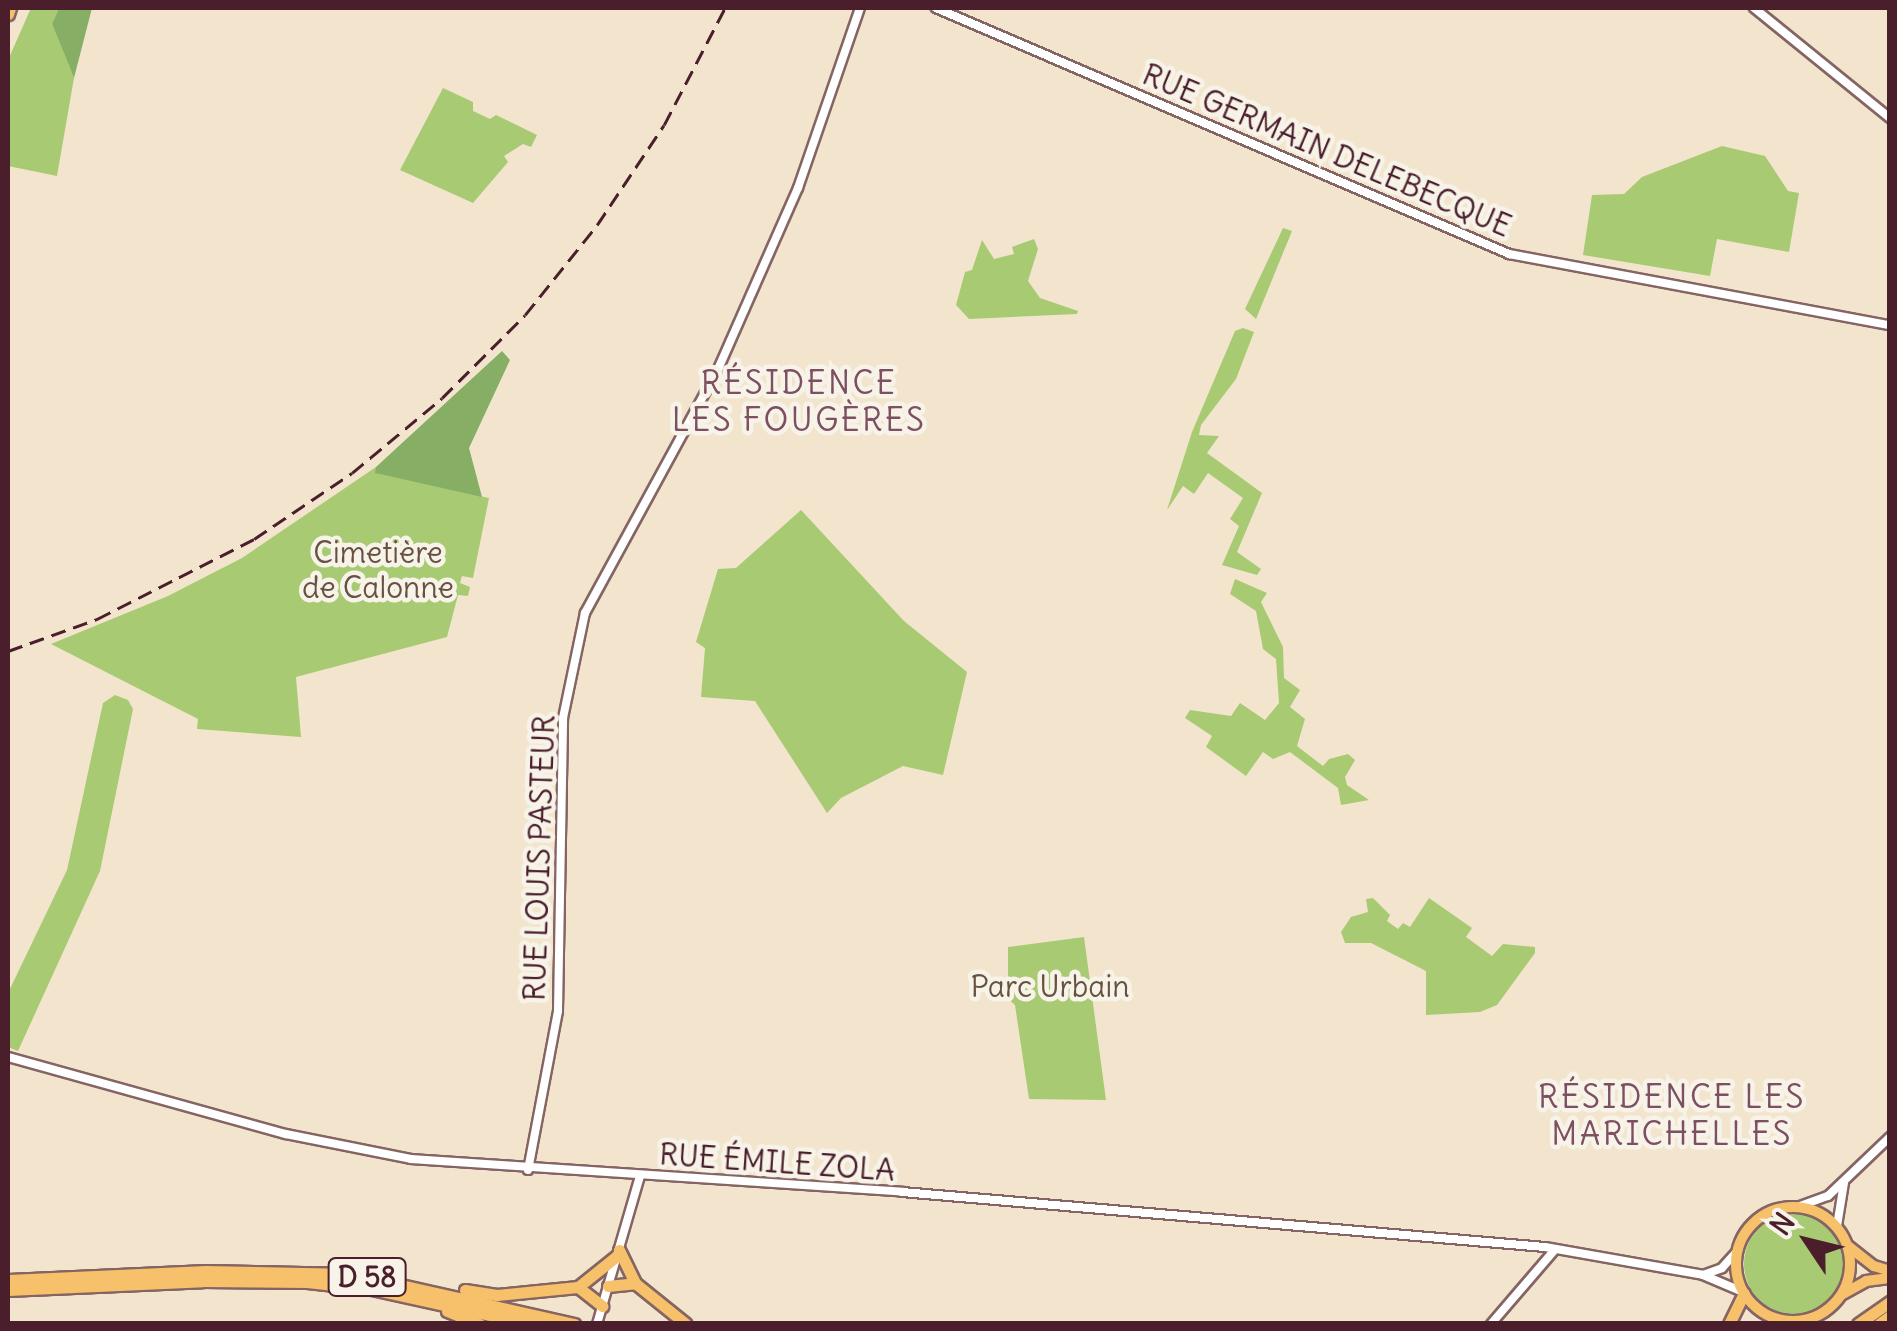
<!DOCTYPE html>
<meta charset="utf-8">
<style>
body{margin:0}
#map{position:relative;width:1897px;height:1331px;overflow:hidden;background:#f3e5cd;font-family:Delius,sans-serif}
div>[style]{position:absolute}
.green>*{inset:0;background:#a8ca73}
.round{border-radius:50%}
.forest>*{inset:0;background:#86ae65}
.roads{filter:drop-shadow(2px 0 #856464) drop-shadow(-2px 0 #856464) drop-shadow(0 2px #856464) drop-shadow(0 -2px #856464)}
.minor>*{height:8px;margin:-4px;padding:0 4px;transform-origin:4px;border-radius:4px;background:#fff}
.major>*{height:10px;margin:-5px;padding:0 5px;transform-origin:5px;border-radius:5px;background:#f7c06b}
.major>.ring{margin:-5px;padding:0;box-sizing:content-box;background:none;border:10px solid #f7c06b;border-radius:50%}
.highway>*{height:11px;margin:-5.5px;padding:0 5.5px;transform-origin:5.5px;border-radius:5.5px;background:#f7c06b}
.rail>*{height:2.5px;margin-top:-1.25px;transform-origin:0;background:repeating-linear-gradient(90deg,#4a1f2b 0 15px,transparent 0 23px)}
span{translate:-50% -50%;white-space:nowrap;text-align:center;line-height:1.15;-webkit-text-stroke:9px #f7f3e8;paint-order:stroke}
.shield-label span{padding:2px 8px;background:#f7f3e8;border:2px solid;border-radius:8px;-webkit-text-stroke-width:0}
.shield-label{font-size:28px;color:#4a1f2b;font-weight:700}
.street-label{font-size:30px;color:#4a1f2b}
.park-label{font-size:30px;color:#665241}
.neighbourhood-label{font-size:32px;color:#7c4f61;letter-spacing:2.5px}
.frame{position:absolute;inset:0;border:10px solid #4a1f2b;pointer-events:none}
.north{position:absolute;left:1757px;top:1191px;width:100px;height:100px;-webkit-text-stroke:8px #f7f3e8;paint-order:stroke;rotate:305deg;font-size:28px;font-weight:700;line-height:40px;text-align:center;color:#4a1f2b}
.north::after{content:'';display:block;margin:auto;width:35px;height:45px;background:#4a1f2b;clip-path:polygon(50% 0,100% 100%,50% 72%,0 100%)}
</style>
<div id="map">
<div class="green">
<i style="clip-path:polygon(31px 8px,59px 8px,52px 24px,74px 78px,57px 176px,8px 166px,8px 60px)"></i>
<i style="clip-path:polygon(443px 88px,473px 102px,473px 111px,490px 119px,496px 115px,537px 135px,531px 147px,523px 144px,504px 156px,508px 162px,473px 203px,400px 170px)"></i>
<i style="clip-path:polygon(1722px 146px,1765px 156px,1788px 191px,1799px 193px,1789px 252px,1717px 239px,1710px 276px,1583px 255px,1592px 195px,1624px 194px,1642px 177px)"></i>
<i style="clip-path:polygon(1283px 228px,1292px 231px,1256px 319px,1245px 309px)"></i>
<i style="clip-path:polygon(1034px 239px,1038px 249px,1028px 281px,1040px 298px,1078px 311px,1077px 314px,969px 319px,956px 305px,965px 272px,972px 270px,982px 240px,994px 259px,1014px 254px,1012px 247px)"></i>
<i style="clip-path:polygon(1243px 328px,1254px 332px,1236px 379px,1201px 425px,1199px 435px,1219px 436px,1207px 453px,1262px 493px,1237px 552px,1261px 569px,1257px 575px,1222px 565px,1239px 526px,1230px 519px,1243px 498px,1208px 473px,1194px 494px,1183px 486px,1167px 510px,1192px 432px,1235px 331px)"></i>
<i style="clip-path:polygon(376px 467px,376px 473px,489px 498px,473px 578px,462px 576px,460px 583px,470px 587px,468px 596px,458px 595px,447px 637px,296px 677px,301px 737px,197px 729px,198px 719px,51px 644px,168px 596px,242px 558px)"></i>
<i style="clip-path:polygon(801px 510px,904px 621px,967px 672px,943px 775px,903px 766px,841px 798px,827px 813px,755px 701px,701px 697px,705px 648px,696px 642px,718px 569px,736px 568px)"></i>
<i style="clip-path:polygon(1235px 579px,1267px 593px,1261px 602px,1283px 647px,1284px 678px,1300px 690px,1290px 707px,1305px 719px,1297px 746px,1323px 766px,1329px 759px,1348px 754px,1355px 760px,1345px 777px,1347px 785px,1369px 800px,1341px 805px,1338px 788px,1290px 752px,1273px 759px,1263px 752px,1246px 776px,1206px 747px,1212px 736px,1185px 718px,1190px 710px,1231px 716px,1240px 703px,1265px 720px,1279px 703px,1276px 659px,1263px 649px,1256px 611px,1230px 594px)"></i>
<i style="clip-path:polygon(115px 695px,128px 700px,133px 709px,100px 871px,18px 1051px,8px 1047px,8px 993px,67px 870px,103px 703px)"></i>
<i style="clip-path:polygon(1373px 898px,1390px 915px,1387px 921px,1398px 929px,1403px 923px,1410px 927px,1429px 898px,1472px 928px,1466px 937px,1492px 956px,1503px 944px,1535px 947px,1535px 953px,1497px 1005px,1480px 1012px,1426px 1015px,1426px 971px,1371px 943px,1345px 943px,1341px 932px,1351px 917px,1368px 912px,1366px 899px)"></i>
<i style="clip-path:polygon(1084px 937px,1106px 1100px,1029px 1099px,1015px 1005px,1008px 999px,1008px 947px)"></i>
<i class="round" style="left:1744px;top:1214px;width:100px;height:100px"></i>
</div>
<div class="forest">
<i style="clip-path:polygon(59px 8px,92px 8px,74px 78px,52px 24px)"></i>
<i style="clip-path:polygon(502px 351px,510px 360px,469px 448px,482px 497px,375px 473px,376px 467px)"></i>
</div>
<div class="roads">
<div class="minor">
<i style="left:936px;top:8px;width:624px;rotate:23.23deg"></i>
<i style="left:1509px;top:254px;width:388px;rotate:10.6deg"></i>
<i style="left:1754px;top:8px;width:175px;rotate:39deg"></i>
<i style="left:8px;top:1057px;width:288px;rotate:15.5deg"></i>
<i style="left:286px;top:1134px;width:127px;rotate:11.3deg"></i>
<i style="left:411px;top:1159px;width:492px;rotate:3.8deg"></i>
<i style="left:902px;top:1192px;width:645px;rotate:4.89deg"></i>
<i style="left:1545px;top:1247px;width:160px;rotate:10deg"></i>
<i style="left:1703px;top:1275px;width:43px;rotate:23deg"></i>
<i style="left:528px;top:1170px;width:162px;rotate:-79.3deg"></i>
<i style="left:558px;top:1011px;width:293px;rotate:-89deg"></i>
<i style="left:563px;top:718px;width:107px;rotate:-78.2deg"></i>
<i style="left:585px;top:613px;width:280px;rotate:-61.4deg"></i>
<i style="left:719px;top:367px;width:196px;rotate:-66.2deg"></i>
<i style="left:798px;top:188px;width:190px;rotate:-71deg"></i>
<i style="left:1800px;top:1206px;width:30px;rotate:-20deg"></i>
<i style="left:1828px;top:1196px;width:86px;rotate:-43.6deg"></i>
<i style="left:1837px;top:1226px;width:44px;rotate:-80.8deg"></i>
<i style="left:1703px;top:1275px;width:20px;rotate:-20deg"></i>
<i style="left:1722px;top:1268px;width:24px;rotate:-48deg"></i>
<i style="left:597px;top:1324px;width:154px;rotate:-73.8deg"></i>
<i style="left:1491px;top:1324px;width:95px;rotate:-49.3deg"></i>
</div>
<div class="major">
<i class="ring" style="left:1736px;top:1207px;width:104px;height:104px"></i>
<i style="left:1848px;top:1246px;width:33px;rotate:38deg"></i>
<i style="left:1874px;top:1266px;width:17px;rotate:17deg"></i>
<i style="left:1843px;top:1294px;width:26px;rotate:-29deg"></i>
<i style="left:1866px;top:1281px;width:24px;rotate:-7deg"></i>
</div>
<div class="highway">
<i style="left:8px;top:14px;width:6px;rotate:-72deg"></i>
<i style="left:619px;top:1250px;width:37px;rotate:64deg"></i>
<i style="left:635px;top:1283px;width:65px;rotate:38.8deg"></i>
<i style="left:8px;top:1280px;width:198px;rotate:-2.6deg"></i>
<i style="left:206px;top:1271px;width:146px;rotate:1.2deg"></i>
<i style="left:352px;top:1274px;width:228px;rotate:12.7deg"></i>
<i style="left:608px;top:1286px;width:27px;rotate:-6deg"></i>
<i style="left:578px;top:1287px;width:31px;rotate:38deg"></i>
<i style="left:8px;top:1290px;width:195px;rotate:-2.6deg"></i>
<i style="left:203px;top:1281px;width:104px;rotate:0.6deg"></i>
<i style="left:307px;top:1282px;width:64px;rotate:6.2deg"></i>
<i style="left:371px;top:1289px;width:163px;rotate:12.4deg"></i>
<i style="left:465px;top:1290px;width:32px;rotate:9deg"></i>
<i style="left:497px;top:1295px;width:81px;rotate:-5.6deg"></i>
<i style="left:578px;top:1287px;width:51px;rotate:-38.7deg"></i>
<i style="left:447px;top:1311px;width:35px;rotate:22deg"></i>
<i style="left:1729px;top:1324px;width:34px;rotate:-64deg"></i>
<i style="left:1858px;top:1324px;width:39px;rotate:-35deg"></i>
<i style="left:1879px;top:1324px;width:14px;rotate:-36deg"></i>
</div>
</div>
<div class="rail">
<i style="left:8px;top:651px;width:95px;rotate:-19.8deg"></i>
<i style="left:97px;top:619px;width:176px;rotate:-27deg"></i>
<i style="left:254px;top:539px;width:118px;rotate:-34deg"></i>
<i style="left:352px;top:473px;width:117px;rotate:-39.8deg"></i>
<i style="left:442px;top:398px;width:117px;rotate:-45deg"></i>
<i style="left:525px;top:315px;width:115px;rotate:-51.3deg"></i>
<i style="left:597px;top:225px;width:120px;rotate:-56.2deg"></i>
<i style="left:664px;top:125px;width:132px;rotate:-62.5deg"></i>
</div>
<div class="shield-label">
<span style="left:367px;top:1277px">D 58</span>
</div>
<div class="street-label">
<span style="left:1327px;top:150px;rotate:23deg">RUE GERMAIN DELEBECQUE</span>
<span style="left:539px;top:858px;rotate:-88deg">RUE LOUIS PASTEUR</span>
<span style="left:777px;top:1162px;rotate:4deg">RUE ÉMILE ZOLA</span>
</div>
<div class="park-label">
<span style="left:378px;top:569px">Cimetière<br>de Calonne</span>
<span style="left:1050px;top:986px">Parc Urbain</span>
</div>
<div class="neighbourhood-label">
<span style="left:799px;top:402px">RÉSIDENCE<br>LES FOUGÈRES</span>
<span style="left:1672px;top:1116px">RÉSIDENCE LES<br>MARICHELLES</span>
</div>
<div class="frame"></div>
<div class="north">N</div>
</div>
